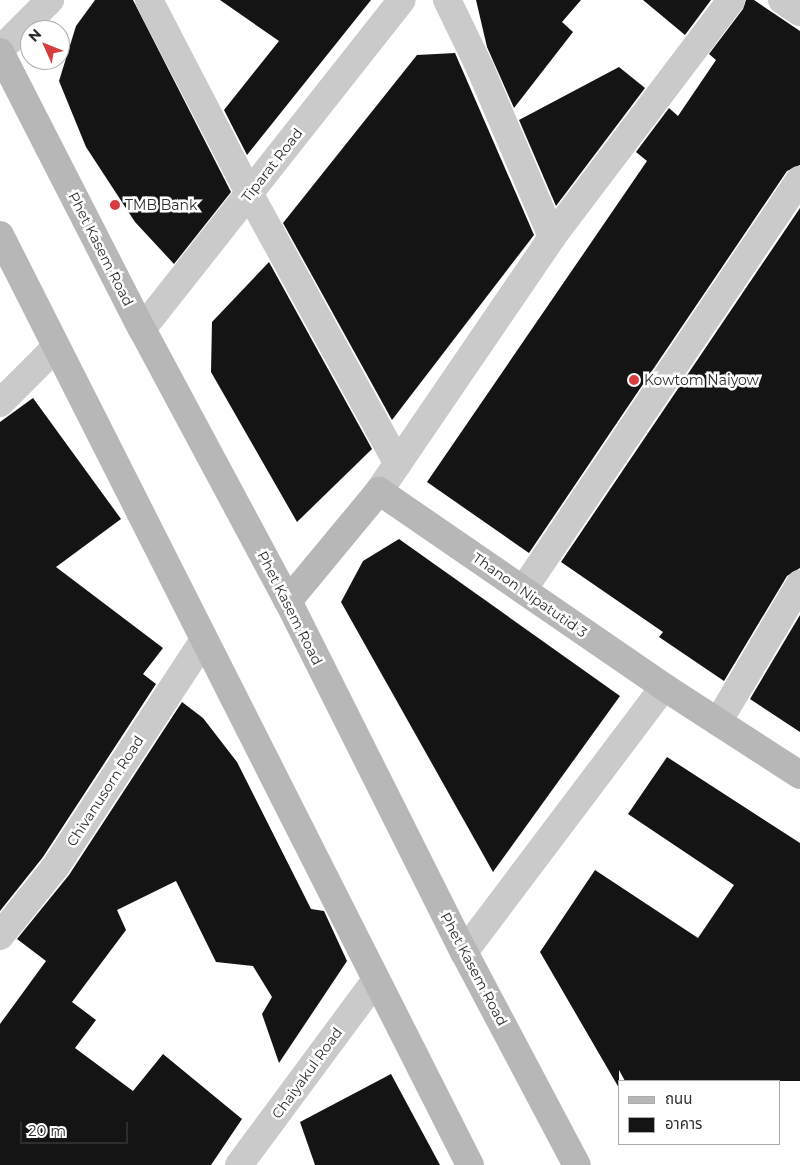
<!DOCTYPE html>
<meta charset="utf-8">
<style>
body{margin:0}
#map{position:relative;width:800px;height:1165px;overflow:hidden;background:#fff;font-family:Montserrat,"Noto Sans Thai",sans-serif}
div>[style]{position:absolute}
.building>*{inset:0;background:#141414}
.street>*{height:28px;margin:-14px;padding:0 14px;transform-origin:14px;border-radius:14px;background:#cacaca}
.secondary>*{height:28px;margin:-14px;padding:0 14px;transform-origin:14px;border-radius:14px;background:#b7b7b7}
.dots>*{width:14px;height:14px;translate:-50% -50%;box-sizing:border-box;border:2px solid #fff;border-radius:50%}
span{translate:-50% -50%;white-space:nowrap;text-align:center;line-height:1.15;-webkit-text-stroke:5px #fff;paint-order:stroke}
.street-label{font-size:14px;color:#2d2d2d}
.poi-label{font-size:14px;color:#2d2d2d}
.left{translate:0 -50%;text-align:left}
.legend{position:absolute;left:618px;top:1080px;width:162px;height:65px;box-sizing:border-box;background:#fff;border:1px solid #ababab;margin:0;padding:6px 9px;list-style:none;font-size:15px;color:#2d2d2d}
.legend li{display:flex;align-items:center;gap:10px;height:25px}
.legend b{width:25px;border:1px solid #ababab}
.north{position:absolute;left:20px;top:20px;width:50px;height:50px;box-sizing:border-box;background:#fff;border:1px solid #ababab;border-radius:50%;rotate:314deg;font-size:14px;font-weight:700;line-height:20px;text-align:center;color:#2d2d2d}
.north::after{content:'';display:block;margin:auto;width:18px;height:22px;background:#d73c3e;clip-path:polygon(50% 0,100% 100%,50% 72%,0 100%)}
.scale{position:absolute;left:20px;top:1122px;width:108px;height:22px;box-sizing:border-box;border:2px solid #2d2d2d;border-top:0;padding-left:6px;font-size:15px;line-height:18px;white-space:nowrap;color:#2d2d2d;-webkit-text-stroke:4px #fff;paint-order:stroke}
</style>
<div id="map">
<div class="building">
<i style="clip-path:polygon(95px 0,133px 0,231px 192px,174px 264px,135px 222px,86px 147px,59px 81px,76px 26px)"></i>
<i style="clip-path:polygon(220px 0,371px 0,247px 155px,224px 110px,279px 41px)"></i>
<i style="clip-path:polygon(476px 0,581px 0,562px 22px,573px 32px,514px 108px,487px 47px)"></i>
<i style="clip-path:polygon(643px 0,711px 0,685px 35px)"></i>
<i style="clip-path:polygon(746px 0,754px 0,800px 31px,800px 165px,787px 171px,529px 553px,427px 482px,647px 161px,636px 152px,669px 108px,678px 116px,716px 60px,709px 54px,743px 9px)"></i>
<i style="clip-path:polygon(455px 53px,534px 235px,392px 420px,283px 223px,417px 55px)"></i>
<i style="clip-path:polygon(619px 67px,645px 88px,556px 206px,519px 120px)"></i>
<i style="clip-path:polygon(800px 208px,800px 568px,787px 576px,724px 681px,659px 637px,663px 632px,561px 562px)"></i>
<i style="clip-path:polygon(269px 262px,372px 449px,297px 522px,211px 372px,212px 322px)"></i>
<i style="clip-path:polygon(33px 398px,121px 519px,56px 567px,163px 648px,143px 674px,156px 684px,43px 857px,0 911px,0 422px)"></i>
<i style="clip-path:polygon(399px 539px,620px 696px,493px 872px,341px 602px,363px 561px)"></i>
<i style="clip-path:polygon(800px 615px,800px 732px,750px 699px)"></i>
<i style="clip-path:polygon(182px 702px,203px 718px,237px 762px,311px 909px,324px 911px,347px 961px,279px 1063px,262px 1014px,272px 997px,253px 966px,216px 962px,176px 881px,117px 910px,126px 930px,72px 1002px,96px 1020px,75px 1048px,133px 1091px,163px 1054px,242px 1119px,211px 1165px,0 1165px,0 1024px,46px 961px,17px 939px,69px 875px)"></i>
<i style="clip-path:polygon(667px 757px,800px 843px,800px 1081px,625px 1081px,619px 1070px,619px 1088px,540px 952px,595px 870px,698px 938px,734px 885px,628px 814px)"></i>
<i style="clip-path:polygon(391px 1074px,440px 1165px,315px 1165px,300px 1122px)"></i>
</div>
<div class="street">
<i style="left:149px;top:0;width:217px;rotate:62.6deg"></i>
<i style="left:249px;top:193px;width:309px;rotate:61.2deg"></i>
<i style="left:447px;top:0;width:76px;rotate:64.1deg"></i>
<i style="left:480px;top:68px;width:184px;rotate:66.9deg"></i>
<i style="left:782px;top:0;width:22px;rotate:34deg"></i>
<i style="left:0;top:50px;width:71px;rotate:-45deg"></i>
<i style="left:142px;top:329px;width:419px;rotate:-51.7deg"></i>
<i style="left:0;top:403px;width:79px;rotate:-45deg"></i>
<i style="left:379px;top:491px;width:307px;rotate:-55.7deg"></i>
<i style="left:552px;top:237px;width:297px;rotate:-52.9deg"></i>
<i style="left:523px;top:590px;width:495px;rotate:-56deg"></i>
<i style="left:718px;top:722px;width:161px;rotate:-59.3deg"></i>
<i style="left:0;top:936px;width:90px;rotate:-51.3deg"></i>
<i style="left:56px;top:866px;width:269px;rotate:-56.8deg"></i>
<i style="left:464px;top:952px;width:332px;rotate:-53deg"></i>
<i style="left:239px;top:1165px;width:230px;rotate:-53.5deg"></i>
</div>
<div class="secondary">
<i style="left:0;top:52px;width:311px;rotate:62.9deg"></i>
<i style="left:142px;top:329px;width:309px;rotate:61.8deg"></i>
<i style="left:288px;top:601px;width:393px;rotate:63.4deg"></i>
<i style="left:464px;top:952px;width:241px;rotate:62.1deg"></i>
<i style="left:0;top:235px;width:1042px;rotate:63.19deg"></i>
<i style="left:288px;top:601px;width:143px;rotate:-50.4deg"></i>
<i style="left:379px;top:491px;width:346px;rotate:34.5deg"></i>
<i style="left:664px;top:687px;width:162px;rotate:32.9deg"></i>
</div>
<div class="dots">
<i style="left:115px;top:205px;background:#d73c3e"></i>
<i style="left:634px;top:380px;background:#d73c3e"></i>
</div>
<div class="street-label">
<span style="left:272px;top:165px;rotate:-52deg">Tiparat Road</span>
<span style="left:101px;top:249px;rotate:63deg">Phet Kasem Road</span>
<span style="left:530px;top:595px;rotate:35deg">Thanon Nipatutid 3</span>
<span style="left:290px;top:608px;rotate:63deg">Phet Kasem Road</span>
<span style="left:105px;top:791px;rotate:-57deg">Chivanusorn Road</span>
<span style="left:474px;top:969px;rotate:62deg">Phet Kasem Road</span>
<span style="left:307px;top:1073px;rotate:-54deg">Chaiyakul Road</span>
</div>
<div class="poi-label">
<span class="left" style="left:125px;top:205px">TMB Bank</span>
<span class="left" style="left:644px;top:380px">Kowtom Naiyow</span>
</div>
<ul class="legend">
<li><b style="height:6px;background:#b7b7b7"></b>ถนน</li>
<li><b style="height:14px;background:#141414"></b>อาคาร</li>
</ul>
<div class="north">N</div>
<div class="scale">20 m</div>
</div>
